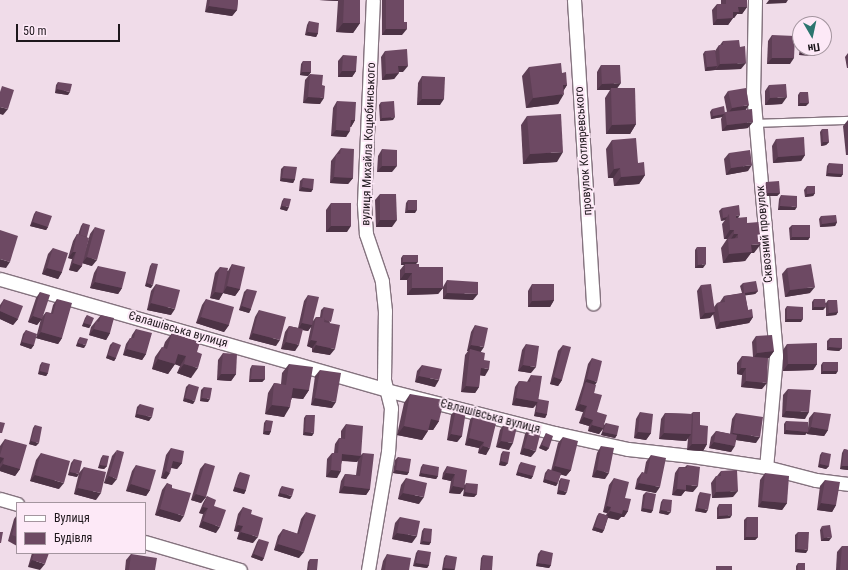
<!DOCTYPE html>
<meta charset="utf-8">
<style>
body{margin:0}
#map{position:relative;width:848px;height:570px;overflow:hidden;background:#f0dce9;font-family:"Roboto Condensed",sans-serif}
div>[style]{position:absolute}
.roads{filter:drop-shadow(1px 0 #85737f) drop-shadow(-1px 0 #85737f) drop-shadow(0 1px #85737f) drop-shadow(0 -1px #85737f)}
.lane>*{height:7px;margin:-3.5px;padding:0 3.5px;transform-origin:3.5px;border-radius:3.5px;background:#fff}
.street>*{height:13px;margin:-6.5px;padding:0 6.5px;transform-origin:6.5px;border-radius:6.5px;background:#fff}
.wall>*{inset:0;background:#5e3f55}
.shaded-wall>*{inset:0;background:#4c3345}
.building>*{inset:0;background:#6d4963}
span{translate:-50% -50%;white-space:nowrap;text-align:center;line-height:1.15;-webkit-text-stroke:4px #fde9f7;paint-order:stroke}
.street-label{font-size:12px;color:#1e171c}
.legend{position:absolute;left:16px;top:502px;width:130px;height:52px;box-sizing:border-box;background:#fde9f7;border:1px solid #a4959f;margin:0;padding:5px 7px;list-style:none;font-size:12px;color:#1e171c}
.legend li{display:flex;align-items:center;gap:8px;height:20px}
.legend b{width:20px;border:1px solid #a4959f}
.north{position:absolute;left:792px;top:16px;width:40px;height:40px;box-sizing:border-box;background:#fde9f7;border:1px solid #a4959f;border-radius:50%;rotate:171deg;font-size:11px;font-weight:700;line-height:16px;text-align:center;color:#1e171c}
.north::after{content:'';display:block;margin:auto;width:14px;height:18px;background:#2c756f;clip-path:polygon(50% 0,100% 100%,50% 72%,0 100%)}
.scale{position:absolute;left:16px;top:24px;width:104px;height:18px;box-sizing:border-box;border:2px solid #1e171c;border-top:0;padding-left:5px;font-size:12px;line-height:14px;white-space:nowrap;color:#1e171c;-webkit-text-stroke:3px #fde9f7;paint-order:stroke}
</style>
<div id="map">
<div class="roads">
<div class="lane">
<i style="left:756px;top:123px;width:92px;rotate:-1.9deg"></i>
</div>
<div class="street">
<i style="left:574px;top:0;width:304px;rotate:86.4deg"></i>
<i style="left:755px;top:0;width:92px;rotate:91.2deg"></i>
<i style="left:753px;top:92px;width:265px;rotate:85deg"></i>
<i style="left:776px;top:356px;width:111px;rotate:95.1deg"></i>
<i style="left:0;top:279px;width:402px;rotate:16deg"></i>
<i style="left:386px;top:390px;width:174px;rotate:14.3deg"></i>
<i style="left:555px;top:433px;width:75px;rotate:12.4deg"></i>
<i style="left:628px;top:449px;width:71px;rotate:6.4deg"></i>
<i style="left:699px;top:457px;width:68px;rotate:8.5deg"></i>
<i style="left:766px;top:467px;width:52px;rotate:14.6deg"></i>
<i style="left:816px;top:480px;width:32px;rotate:7deg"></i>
<i style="left:0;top:499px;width:18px;rotate:16deg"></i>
<i style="left:145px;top:542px;width:99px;rotate:16.4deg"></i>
<i style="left:368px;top:570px;width:120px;rotate:-80.4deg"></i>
<i style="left:388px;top:452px;width:44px;rotate:-86.1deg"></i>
<i style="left:391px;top:408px;width:29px;rotate:-104deg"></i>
<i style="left:384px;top:380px;width:69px;rotate:-89.2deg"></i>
<i style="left:385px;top:311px;width:30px;rotate:-96deg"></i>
<i style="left:382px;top:281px;width:50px;rotate:-108.8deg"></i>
<i style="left:366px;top:234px;width:31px;rotate:-94deg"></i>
<i style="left:364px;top:203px;width:203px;rotate:-87.5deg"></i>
</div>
</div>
<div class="wall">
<i style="clip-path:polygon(207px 0,238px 0,237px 10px,232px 16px,205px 12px)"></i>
<i style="clip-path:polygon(319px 0,360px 0,360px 23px,353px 33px,336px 32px,338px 1px)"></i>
<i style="clip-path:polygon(382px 0,404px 0,402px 35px,382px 35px)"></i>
<i style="clip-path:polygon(721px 0,747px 0,747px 7px,742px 14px,737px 14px,734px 18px,733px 18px,728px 25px,713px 25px,712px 10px,717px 4px,721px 4px)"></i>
<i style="clip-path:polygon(309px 21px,318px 33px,316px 37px,305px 35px,307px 25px)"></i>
<i style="clip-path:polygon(772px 35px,790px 64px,767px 64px,768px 41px)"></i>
<i style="clip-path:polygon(723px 41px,741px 69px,715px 70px,715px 69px,715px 70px,705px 71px,703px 54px,705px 51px,715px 51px,719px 45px,720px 45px)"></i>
<i style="clip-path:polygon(800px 47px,800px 48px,819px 48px,814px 56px,799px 55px)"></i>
<i style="clip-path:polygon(385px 51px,403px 72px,399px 72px,394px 79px,382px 80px,381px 57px)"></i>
<i style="clip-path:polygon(848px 53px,848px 68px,847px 68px,845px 57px)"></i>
<i style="clip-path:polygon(343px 55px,356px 71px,352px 77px,338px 77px,338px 61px)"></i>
<i style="clip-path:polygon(303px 61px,311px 72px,308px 76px,300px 75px,301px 64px)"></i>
<i style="clip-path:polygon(601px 65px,617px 88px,636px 124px,630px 134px,606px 134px,605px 98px,610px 90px,597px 90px,597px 72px)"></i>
<i style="clip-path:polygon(529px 67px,562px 73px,567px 85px,564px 90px,558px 104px,526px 108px,522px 76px)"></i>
<i style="clip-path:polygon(310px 74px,322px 85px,320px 104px,303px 103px,305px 80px)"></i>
<i style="clip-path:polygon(422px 76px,440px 105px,417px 105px,418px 83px)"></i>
<i style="clip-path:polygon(58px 82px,68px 95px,55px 93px,56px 85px)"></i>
<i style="clip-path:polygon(769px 85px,782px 104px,765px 105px,765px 91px)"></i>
<i style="clip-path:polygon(728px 91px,746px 110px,748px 128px,722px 131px,721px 119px,722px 117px,711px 119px,710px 112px,712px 109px,725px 113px,727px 112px,724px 97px)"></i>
<i style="clip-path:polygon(800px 92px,806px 106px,798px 106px,798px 95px)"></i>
<i style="clip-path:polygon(337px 101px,355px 120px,351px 127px,350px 127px,346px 137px,331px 136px,333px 108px)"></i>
<i style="clip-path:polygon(381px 102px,393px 120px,380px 121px,379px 105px)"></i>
<i style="clip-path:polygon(527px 116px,557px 162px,523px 164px,521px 125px)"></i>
<i style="clip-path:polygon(848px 120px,848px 155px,846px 155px,843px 126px)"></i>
<i style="clip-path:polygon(822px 129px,829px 142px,826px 145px,821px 146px,820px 132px)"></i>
<i style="clip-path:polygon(776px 139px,805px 155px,801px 161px,773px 163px,772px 146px)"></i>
<i style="clip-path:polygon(612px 140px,638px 163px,645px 175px,639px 184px,614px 186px,613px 178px,608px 178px,606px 149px)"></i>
<i style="clip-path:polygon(341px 148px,353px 178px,348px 184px,330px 183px,331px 161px)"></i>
<i style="clip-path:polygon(382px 149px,392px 172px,377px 172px,378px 156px)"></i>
<i style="clip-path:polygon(729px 153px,748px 171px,726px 175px,724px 159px)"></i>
<i style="clip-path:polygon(829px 163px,843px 174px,841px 177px,826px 176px,827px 166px)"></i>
<i style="clip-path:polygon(284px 166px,295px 179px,293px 183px,280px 181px,281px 169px)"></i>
<i style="clip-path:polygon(303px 178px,313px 189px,311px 192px,299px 191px,300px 181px)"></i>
<i style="clip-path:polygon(766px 182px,780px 193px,777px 196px,765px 196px,764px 185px)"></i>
<i style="clip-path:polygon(807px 186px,815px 193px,813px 196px,805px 197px,804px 190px)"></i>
<i style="clip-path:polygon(380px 194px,392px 227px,376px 227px,375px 200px)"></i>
<i style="clip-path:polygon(781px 195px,795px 210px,778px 210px,779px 199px)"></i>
<i style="clip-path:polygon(284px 198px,287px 211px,280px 209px,282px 201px)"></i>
<i style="clip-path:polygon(408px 200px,415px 213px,405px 213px,406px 203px)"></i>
<i style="clip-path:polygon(331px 203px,347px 232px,326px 232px,326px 210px)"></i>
<i style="clip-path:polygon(722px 208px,747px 223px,754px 253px,751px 253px,745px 261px,723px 263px,721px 248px,727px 239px,724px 239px,722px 224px,725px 220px,721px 221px,719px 211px)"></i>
<i style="clip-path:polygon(36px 211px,48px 227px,46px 230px,30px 226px,34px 214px)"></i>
<i style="clip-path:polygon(821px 216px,837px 222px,835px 226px,820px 227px,819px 219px)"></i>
<i style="clip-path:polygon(83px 223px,87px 237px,83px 258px,90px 234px,95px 227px,92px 266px,82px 263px,82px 266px,77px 272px,69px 270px,72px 259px,68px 258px,73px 241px,77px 234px,78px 235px,81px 226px)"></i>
<i style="clip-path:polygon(792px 225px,810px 237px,808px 240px,790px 240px,789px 228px)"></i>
<i style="clip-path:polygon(697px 247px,703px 268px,695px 268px,695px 250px)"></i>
<i style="clip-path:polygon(53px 248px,62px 272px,58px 279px,42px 274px,48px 254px)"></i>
<i style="clip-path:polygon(403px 255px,416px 264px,443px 288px,438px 294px,407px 295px,407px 280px,400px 280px,400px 270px,404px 265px,401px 265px,401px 258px)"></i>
<i style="clip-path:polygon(152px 263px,151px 288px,145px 286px,150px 266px)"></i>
<i style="clip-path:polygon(232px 264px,240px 289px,235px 296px,223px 293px,219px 300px,210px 298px,215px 273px,220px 267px,228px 271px)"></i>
<i style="clip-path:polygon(98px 266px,122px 288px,118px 294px,90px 288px,94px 273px)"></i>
<i style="clip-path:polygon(787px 268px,810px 293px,785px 297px,782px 274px)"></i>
<i style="clip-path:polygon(447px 280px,473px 300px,443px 299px,443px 287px)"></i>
<i style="clip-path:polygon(743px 283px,758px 291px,755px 294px,745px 295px,748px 310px,753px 317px,749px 323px,716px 329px,713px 314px,710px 318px,700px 319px,697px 291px,701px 285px,714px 307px,717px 303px,720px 302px,724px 296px,742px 293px,740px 286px)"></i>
<i style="clip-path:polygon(156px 284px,171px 315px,147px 310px,151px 291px)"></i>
<i style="clip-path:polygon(532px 284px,554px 300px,550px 307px,528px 307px,528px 291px)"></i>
<i style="clip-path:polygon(247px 289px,251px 309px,249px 313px,239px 310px,244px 292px)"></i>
<i style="clip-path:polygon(40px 292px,42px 317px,46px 312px,51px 313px,53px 305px,57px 299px,62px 338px,58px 344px,36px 338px,41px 319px,37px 325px,28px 322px,36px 298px)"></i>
<i style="clip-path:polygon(308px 295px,313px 321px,316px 317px,320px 317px,321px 310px,324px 307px,330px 323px,330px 355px,312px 352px,312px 348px,307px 346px,311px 327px,308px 331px,302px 330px,295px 351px,281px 349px,285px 332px,289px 326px,298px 328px,304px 301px)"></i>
<i style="clip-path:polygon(4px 299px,18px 319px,13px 325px,0 319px,0 305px)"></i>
<i style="clip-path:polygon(206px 299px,229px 325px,224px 332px,196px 323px,202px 305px)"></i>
<i style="clip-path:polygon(814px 299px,826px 303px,828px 300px,838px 312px,836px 315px,826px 316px,826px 305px,823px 310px,812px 310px,812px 302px)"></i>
<i style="clip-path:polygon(787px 306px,801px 322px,785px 322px,785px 309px)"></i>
<i style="clip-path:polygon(259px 310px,276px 346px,249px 339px,255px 317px)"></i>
<i style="clip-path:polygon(87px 315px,91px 325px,89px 328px,82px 326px,85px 318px)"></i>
<i style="clip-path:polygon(101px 315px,110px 333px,106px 340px,89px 335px,91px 327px)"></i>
<i style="clip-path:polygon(475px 325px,481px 352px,484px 360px,485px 376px,480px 375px,479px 387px,475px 393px,461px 392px,465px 355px,468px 351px,467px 351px,471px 332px)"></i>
<i style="clip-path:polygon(136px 329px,146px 354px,142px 360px,123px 355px,126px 344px,130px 338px,131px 338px,132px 335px)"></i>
<i style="clip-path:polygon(26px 330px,34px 345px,31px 349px,20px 345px,23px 334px)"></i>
<i style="clip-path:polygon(172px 333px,197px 352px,191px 378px,177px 373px,180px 366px,175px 364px,168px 374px,152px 369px,155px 357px,162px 347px,163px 348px,165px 342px)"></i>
<i style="clip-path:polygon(756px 336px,774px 351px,769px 358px,765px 358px,762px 389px,741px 387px,742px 375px,737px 374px,737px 363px,742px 356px,753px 357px,752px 342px)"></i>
<i style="clip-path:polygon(80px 337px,84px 348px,76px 346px,78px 340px)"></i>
<i style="clip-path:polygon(830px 338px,842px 348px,839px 351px,827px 350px,827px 341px)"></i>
<i style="clip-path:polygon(113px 342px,116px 358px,114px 361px,106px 358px,110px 345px)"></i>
<i style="clip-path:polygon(526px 344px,531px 373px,518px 371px,522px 350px)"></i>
<i style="clip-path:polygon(787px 344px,817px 364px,813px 370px,783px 371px,783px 350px)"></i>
<i style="clip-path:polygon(563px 345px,562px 380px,558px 386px,550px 384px,558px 351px)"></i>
<i style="clip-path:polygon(223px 353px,236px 374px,231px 381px,217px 380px,218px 360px)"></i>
<i style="clip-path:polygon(592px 358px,595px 384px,594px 393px,597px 412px,604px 425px,606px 423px,617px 435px,615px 438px,601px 435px,603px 429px,599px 434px,588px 431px,589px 426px,579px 423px,583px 412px,575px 410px,582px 388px,583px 385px,588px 364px)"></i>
<i style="clip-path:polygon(42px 362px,48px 373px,46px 376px,38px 374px,40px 365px)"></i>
<i style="clip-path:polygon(823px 362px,836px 374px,821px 374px,821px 365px)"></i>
<i style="clip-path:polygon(289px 364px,309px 390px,303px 399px,292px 398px,284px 417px,265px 414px,268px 393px,274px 383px,281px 384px,282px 373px)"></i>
<i style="clip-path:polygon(252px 365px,265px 379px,262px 382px,249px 382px,250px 369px)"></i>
<i style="clip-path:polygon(422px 365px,435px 387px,415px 382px,417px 371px)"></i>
<i style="clip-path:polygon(320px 370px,332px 408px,311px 405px,315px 376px)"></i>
<i style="clip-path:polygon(531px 375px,538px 399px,547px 414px,545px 418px,534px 416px,536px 405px,533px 408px,512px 405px,515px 387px,519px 381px,527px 382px)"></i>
<i style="clip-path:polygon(189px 384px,193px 404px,183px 401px,186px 387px)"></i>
<i style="clip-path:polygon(204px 387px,208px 402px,200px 401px,201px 390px)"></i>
<i style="clip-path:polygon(788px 389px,805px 419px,782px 417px,783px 395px)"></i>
<i style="clip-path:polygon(410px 394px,439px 421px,433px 430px,428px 430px,422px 440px,397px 435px,404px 403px)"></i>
<i style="clip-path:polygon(140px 404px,149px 421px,135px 417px,137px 407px)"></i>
<i style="clip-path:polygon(456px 409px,462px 436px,457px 442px,447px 440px,451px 415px)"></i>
<i style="clip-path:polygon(640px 412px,651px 433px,646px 440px,634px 438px,636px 419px)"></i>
<i style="clip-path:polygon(693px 412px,700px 425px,707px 444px,703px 451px,687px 450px,688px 438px,686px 441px,659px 439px,661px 419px,665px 413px,691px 414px)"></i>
<i style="clip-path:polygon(814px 412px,828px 430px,824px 436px,807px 434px,807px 432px,805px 435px,784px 434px,784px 424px,786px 421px,808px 428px,809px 418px)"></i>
<i style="clip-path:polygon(736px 413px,756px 443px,736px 440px,731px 452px,709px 448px,711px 437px,716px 431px,730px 434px,732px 419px)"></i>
<i style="clip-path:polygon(474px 414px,497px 419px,486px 455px,478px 453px,479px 448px,465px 445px,470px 420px)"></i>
<i style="clip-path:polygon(306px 415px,312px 436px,303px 435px,304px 418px)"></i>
<i style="clip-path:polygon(266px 420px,271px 431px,269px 435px,263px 434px,264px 423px)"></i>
<i style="clip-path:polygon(346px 424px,361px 455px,363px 453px,370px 489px,366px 495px,339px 493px,341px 481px,345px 474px,356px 475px,358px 460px,357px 462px,342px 461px,337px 478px,326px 477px,327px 459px,332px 453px,334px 453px,335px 444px,339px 438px,341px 438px,341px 431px)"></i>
<i style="clip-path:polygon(504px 424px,509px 450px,496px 447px,500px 430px)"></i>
<i style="clip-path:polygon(35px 425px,36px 446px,29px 444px,33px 428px)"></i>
<i style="clip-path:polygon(530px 427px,531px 457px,520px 454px,525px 434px)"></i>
<i style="clip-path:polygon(546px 433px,549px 448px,546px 451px,539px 448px,544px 437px)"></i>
<i style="clip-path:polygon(563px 437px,571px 470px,566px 476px,561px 474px,556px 486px,543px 482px,545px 473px,548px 469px,551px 471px,558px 443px)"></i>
<i style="clip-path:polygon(5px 439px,20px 469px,15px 476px,0 471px,0 446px)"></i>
<i style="clip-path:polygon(601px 446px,605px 479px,592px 477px,597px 453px)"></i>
<i style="clip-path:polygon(171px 448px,182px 463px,177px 469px,171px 468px,166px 479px,161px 478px,166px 455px)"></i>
<i style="clip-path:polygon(844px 449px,848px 450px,848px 470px,840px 469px,842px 453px)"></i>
<i style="clip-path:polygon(117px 450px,112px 485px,104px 483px,112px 456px)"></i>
<i style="clip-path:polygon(503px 451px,508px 463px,505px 466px,499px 465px,501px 454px)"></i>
<i style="clip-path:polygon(822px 452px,829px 466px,826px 469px,818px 467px,820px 455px)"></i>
<i style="clip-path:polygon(41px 453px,59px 489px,30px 481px,36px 460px)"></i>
<i style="clip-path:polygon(103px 455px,107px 466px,104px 469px,98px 468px,101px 458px)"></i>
<i style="clip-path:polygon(651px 455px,656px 493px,635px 489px,637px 479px,642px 472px,644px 473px,646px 462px)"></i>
<i style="clip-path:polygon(398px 457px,409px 472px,407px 475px,393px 473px,395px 460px)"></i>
<i style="clip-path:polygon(74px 459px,77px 477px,68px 475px,71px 463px)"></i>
<i style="clip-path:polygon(521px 462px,533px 476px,531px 479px,516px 475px,519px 465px)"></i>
<i style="clip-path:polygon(205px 463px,206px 497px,201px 503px,191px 500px,200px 469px)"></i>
<i style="clip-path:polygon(423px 464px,438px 476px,436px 479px,419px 476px,421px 467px)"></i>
<i style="clip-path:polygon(136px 465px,150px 490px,146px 496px,126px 491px,132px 471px)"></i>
<i style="clip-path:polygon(687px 465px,693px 492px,685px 491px,681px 496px,672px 495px,675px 473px,679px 467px,685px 467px)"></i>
<i style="clip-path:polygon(447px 466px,465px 485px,466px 483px,477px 494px,474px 497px,463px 496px,464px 489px,460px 494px,449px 493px,451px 481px,442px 479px,443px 473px)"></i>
<i style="clip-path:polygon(84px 467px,96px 500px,74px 494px,79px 473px)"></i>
<i style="clip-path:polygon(721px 471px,733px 497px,712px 498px,711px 483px,716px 476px,717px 476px)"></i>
<i style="clip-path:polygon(240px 472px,246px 490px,244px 494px,233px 491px,238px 475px)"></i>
<i style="clip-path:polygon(765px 473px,787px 503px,782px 510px,758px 507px,760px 480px)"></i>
<i style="clip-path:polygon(406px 478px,419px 504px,398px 499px,401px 485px)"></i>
<i style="clip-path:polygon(561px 478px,565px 495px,557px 494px,559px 481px)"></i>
<i style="clip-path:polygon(614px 478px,625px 498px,628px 511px,624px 517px,621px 517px,618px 520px,608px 518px,604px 530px,602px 533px,592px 530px,597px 516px,599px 513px,606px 515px,607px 513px,603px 512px,609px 485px)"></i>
<i style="clip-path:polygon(825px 480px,836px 505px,832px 512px,817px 510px,820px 486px)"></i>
<i style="clip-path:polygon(167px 483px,172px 488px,180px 522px,155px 515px,162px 490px)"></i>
<i style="clip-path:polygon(282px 486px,290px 499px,278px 496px,280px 489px)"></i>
<i style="clip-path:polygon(646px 492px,653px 510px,651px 513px,641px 511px,643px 495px)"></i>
<i style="clip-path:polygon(700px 492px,706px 513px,695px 511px,698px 496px)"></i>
<i style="clip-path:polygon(207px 496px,214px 506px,216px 533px,199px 527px,203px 514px,199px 513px,203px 503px)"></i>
<i style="clip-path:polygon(663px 499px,668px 515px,659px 513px,661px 502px)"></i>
<i style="clip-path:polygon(719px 504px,730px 518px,717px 519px,717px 508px)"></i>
<i style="clip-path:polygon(243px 507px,251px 514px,253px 543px,237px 539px,239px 532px,234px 531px,238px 514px)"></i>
<i style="clip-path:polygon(306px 512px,299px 558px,274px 550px,278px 536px,283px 529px,297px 534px,301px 519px)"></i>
<i style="clip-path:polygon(17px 515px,17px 546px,8px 541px,14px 519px)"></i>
<i style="clip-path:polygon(400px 517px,412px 543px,392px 539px,395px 523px)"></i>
<i style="clip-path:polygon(747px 517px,758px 537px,755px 540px,744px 540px,744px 520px)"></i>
<i style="clip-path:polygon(822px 526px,829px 541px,821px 541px,820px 530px)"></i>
<i style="clip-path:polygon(424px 528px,431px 542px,429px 545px,420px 544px,422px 531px)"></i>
<i style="clip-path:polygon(798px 532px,806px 553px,795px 552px,795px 535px)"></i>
<i style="clip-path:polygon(259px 539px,264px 558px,262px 561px,251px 557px,257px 542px)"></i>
<i style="clip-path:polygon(842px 546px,848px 570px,836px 570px,837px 552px)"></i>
<i style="clip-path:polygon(418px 550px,429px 565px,427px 568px,413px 566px,416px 553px)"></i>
<i style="clip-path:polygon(541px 550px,551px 565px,549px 568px,536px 566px,538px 554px)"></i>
<i style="clip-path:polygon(32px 553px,49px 553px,28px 567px)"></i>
<i style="clip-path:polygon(131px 554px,155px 570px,125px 570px,126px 560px)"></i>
<i style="clip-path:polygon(387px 554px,409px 570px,381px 570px,383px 561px)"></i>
<i style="clip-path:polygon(446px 555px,455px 569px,454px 570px,442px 570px,444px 558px)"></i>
<i style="clip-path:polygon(483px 555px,492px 570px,480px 570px,481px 558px)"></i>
<i style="clip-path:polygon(310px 559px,317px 570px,307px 570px,308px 562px)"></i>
<i style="clip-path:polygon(798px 563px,805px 570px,796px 570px,796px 566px)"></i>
</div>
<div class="shaded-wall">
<i style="clip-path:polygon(319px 0,338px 0,338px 1px)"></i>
<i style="clip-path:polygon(769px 0,788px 0,786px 3px,766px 4px)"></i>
<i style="clip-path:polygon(209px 6px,237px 10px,232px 16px,205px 12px)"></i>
<i style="clip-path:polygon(738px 7px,747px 7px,742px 14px,737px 14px,734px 18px,728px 18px,733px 12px)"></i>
<i style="clip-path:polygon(733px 18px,728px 25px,713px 25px,717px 19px)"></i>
<i style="clip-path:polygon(343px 23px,360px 23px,353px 33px,336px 32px)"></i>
<i style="clip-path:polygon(386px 29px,407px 29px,402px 35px,382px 35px)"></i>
<i style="clip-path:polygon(308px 32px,318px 33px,316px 37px,305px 35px)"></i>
<i style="clip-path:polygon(804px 49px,819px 50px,814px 56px,799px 55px)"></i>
<i style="clip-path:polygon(772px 58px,794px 58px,790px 64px,767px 64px)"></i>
<i style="clip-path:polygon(746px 63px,741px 69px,715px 70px,720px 64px)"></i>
<i style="clip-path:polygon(398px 66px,408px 66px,403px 72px,394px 72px)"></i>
<i style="clip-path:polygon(717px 66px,715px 70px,705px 71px,707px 67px)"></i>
<i style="clip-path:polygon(342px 71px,356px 71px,352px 77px,338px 77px)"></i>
<i style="clip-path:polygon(302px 72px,311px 72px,308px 76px,300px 75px)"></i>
<i style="clip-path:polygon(399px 73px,394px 79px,382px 80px,386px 74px)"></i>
<i style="clip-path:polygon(621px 83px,616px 90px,611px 88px,610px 90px,597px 90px,602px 84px)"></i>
<i style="clip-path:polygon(563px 85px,567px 85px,561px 94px)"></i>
<i style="clip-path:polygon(57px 89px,70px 92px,68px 95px,55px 93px)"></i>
<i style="clip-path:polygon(564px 94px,558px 104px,526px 108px,533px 98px)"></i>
<i style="clip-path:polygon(308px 97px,324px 98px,320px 104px,303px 103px)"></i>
<i style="clip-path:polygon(787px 97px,782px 104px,765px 105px,770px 98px)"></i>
<i style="clip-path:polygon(422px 99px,444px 99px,440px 105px,417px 105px)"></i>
<i style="clip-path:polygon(800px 103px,809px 103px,806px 106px,798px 106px)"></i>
<i style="clip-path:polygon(749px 105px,745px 111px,727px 115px,732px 108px)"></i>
<i style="clip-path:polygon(0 107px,8px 109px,3px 115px,0 114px)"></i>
<i style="clip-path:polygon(724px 114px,722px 117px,711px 119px,713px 116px)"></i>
<i style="clip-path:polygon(395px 117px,393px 120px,380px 121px,382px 118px)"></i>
<i style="clip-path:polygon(351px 120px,355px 120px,351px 127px,346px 126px)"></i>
<i style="clip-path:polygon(753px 122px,748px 128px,722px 131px,727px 125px)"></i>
<i style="clip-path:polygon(636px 124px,630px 134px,606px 134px,612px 125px)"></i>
<i style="clip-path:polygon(336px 130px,350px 131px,346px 137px,331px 136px)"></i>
<i style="clip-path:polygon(823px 142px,829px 142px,826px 145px,821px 146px)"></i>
<i style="clip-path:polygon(563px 152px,557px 162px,523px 164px,530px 154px)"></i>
<i style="clip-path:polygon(805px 155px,801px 161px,773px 163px,778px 157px)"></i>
<i style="clip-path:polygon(752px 165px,748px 171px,726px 175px,731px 168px)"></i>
<i style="clip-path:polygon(382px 166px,397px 166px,392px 172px,377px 172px)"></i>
<i style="clip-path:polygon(620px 168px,613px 178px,608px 178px,614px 169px)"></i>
<i style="clip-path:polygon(828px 173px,843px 174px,841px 177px,826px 176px)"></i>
<i style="clip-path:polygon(645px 175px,639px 184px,614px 186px,621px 177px)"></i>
<i style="clip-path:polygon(334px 177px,353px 178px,348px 184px,330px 183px)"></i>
<i style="clip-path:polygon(282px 178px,295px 179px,293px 183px,280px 181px)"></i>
<i style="clip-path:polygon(302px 187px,313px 189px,311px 192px,299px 191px)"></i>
<i style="clip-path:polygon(767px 193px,780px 193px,777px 196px,765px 196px)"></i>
<i style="clip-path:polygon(815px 193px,813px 196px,805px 197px,807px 194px)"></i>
<i style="clip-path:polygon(282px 206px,289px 207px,287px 211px,280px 209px)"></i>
<i style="clip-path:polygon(780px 206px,797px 207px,795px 210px,778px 210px)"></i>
<i style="clip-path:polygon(408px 210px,417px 210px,415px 213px,405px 213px)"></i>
<i style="clip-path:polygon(740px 215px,738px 218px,729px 217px)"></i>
<i style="clip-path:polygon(727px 217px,725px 220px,721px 221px,723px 218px)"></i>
<i style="clip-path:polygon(380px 220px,397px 220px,392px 227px,376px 227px)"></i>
<i style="clip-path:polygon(33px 222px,48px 227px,46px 230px,30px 226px)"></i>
<i style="clip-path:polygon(837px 222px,835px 226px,820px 227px,822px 224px)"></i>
<i style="clip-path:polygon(331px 226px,351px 226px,347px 232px,326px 232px)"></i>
<i style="clip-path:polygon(730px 230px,734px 230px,727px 239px,724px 239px)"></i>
<i style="clip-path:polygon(734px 234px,738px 234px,731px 243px,728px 244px)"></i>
<i style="clip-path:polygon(792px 237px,810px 237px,808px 240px,790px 240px)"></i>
<i style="clip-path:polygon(761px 244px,754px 253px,751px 253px,745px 261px,723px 263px,729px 254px,751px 245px)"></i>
<i style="clip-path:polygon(73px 252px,76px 252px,72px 259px,68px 258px)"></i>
<i style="clip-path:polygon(87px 257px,97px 260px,92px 266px,82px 263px)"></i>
<i style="clip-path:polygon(0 259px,10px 262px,6px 268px,0 267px)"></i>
<i style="clip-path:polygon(403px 262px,418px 262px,415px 265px,405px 264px,404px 265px,401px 265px)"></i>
<i style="clip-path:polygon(73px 263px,82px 266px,77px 272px,69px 270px)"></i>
<i style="clip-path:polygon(706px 264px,703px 268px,695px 268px,698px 265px)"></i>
<i style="clip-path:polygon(47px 268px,62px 272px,58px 279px,42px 274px)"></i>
<i style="clip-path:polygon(405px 273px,412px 273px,407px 280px,400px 280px)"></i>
<i style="clip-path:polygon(95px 282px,122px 288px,118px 294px,90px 288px)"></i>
<i style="clip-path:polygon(147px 283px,153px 285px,151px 288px,145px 286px)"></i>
<i style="clip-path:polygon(227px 286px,240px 289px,235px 296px,223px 293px)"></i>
<i style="clip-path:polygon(815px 287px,810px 293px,785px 297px,790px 290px)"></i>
<i style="clip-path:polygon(412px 288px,443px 288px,438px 294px,407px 295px)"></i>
<i style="clip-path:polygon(758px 291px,755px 294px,742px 296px,744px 293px)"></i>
<i style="clip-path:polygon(215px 292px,223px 293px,219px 300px,210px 298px)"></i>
<i style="clip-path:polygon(447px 293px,478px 294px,473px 300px,443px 299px)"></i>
<i style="clip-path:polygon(554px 300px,550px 307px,528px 307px,532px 301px)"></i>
<i style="clip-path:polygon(151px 303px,175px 309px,171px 315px,147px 310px)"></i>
<i style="clip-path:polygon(242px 306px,251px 309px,249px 313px,239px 310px)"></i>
<i style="clip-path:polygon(814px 307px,826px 307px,823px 310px,812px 310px)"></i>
<i style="clip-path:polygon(0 311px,18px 319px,13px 325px,0 319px)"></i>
<i style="clip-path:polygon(715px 312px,710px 318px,700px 319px,705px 313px)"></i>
<i style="clip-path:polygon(838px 312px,836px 315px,826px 316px,829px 313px)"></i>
<i style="clip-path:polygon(33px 316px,42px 319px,37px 325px,28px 322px)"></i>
<i style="clip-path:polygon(201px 317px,229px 325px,224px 332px,196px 323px)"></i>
<i style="clip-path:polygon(753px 317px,749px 323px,716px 329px,720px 322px)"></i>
<i style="clip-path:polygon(787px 319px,803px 319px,801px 322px,785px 322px)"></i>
<i style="clip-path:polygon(84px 323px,91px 325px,89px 328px,82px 326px)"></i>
<i style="clip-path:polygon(302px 323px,312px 325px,308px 331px,298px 329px)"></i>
<i style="clip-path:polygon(94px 329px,110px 333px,106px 340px,89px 335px)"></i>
<i style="clip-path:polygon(41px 332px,62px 338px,58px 344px,36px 338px)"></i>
<i style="clip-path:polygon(253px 333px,280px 340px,276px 346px,249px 339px)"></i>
<i style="clip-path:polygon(311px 340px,317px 341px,312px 348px,307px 346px)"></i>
<i style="clip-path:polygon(22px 342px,34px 345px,31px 349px,20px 345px)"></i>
<i style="clip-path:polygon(286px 342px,299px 345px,295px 351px,281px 349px)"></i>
<i style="clip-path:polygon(78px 343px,86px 345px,84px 348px,76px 346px)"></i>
<i style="clip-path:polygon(316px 345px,335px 349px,330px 355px,312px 352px)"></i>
<i style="clip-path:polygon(471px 345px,484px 347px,480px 353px,470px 349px,468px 351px,467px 351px)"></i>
<i style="clip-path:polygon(829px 347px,842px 348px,839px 351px,827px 350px)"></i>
<i style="clip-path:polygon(127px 349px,146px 354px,142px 360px,123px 355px)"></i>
<i style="clip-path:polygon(774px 351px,769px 358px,753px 359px,757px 353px)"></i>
<i style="clip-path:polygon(178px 354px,186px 356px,180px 366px,171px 363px)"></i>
<i style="clip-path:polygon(108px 355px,116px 358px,114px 361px,106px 358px)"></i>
<i style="clip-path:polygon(158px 359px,175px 364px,168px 374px,152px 369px)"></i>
<i style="clip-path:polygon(184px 364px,198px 368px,191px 378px,177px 373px)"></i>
<i style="clip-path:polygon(788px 364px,817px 364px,813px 370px,783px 371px)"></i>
<i style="clip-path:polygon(523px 365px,536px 367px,531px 373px,518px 371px)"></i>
<i style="clip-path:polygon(481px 368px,489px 369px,485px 376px,477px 375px)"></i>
<i style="clip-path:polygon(741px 368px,746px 368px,742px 375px,737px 374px)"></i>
<i style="clip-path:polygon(40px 371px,48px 373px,46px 376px,38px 374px)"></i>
<i style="clip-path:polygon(823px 371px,838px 371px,836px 374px,821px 374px)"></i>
<i style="clip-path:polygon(221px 374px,236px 374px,231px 381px,217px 380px)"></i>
<i style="clip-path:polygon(419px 376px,439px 380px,435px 387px,415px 382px)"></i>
<i style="clip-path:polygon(554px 377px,562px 380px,558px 386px,550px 384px)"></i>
<i style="clip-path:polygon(251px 379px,265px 379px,262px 382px,249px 382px)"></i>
<i style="clip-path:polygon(587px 379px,597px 382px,593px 388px,586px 382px,583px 385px)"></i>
<i style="clip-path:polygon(746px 381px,767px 383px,762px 389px,741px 387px)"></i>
<i style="clip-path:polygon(466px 386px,479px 387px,475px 393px,461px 392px)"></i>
<i style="clip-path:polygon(293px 388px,309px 390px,303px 399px,287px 397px)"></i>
<i style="clip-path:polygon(185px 398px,195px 401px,193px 404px,183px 401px)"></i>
<i style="clip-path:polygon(202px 398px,210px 399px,208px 402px,200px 401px)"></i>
<i style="clip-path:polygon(315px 398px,336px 402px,332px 408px,311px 405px)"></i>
<i style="clip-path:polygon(516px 398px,538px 402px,533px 408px,512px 405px)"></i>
<i style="clip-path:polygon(580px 404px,587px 406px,583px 412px,575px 410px)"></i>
<i style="clip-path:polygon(272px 405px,290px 407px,284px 417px,265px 414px)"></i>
<i style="clip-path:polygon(786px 411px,809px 412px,805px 419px,782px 417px)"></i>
<i style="clip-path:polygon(536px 412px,547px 414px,545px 418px,534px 416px)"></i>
<i style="clip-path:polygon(137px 414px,152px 417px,149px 421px,135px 417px)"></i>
<i style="clip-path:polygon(584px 417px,593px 420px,589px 426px,579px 423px)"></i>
<i style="clip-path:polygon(431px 419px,439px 421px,433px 430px,424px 429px)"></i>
<i style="clip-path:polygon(592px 425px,603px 428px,599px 434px,588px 431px)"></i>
<i style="clip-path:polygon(404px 426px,428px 431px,422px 440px,397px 435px)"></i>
<i style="clip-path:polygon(811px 427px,828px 430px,824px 436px,807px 434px)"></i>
<i style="clip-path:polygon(786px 430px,808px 432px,805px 435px,784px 434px)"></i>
<i style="clip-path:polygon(265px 431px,271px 431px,269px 435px,263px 434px)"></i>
<i style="clip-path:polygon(305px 432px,314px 433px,312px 436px,303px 435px)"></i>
<i style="clip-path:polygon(603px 432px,617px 435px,615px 438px,601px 435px)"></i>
<i style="clip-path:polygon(638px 432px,651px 433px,646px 440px,634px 438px)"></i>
<i style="clip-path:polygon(664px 433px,691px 434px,686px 441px,659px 439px)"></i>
<i style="clip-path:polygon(733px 433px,760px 437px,756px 443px,729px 439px)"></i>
<i style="clip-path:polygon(451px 434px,462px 436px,457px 442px,447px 440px)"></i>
<i style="clip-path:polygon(469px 438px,484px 442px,479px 448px,465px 445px)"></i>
<i style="clip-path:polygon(31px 441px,39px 443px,36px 446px,29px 444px)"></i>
<i style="clip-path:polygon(501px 441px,513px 443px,509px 450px,496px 447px)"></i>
<i style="clip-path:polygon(714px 442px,735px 446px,731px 452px,709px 448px)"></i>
<i style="clip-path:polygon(692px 444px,707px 444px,703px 451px,687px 450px)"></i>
<i style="clip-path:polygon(542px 445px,549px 448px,546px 451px,539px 448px)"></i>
<i style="clip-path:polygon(483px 446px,490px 448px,486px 455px,478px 453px)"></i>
<i style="clip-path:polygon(524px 448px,536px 451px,531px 457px,520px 454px)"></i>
<i style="clip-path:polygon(342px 454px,361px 456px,357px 462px,338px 460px)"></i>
<i style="clip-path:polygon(0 457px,4px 458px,0 464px)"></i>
<i style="clip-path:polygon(173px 461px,182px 463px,177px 469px,169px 467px)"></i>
<i style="clip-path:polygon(501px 461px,508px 463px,505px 466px,499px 465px)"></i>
<i style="clip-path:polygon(3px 464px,20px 469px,15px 476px,0 471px,0 468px)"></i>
<i style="clip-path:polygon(820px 464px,829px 466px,826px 469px,818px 467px)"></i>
<i style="clip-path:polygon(100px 465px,107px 466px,104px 469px,98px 468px)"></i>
<i style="clip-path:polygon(555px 466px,571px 470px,566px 476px,551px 472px)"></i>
<i style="clip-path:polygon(842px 466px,848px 466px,848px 470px,840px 469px)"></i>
<i style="clip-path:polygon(331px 470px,341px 471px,337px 478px,326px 477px)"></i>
<i style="clip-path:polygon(396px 470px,409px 472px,407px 475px,393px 473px)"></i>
<i style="clip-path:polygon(597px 470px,609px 473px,605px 479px,592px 477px)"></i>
<i style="clip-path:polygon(166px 471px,170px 473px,166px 479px,161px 478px)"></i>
<i style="clip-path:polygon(70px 472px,79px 474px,77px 477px,68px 475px)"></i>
<i style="clip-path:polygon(518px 472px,533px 476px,531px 479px,516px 475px)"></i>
<i style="clip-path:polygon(421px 473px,438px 476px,436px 479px,419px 476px)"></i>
<i style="clip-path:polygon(446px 473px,455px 474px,451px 481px,442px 479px)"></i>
<i style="clip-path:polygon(35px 475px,64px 483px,59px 489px,30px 481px)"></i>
<i style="clip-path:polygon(109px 476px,117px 479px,112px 485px,104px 483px)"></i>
<i style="clip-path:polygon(545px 479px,558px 483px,556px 486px,543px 482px)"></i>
<i style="clip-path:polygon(639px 483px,660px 487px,656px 493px,635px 489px)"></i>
<i style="clip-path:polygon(131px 484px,150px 490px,146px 496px,126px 491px)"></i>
<i style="clip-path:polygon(686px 485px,698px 486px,693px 492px,685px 491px,681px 496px,672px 495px,677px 489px)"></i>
<i style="clip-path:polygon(344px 486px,370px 489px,366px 495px,339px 493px)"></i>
<i style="clip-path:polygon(453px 486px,464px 488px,460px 494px,449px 493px)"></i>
<i style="clip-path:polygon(235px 487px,246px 490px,244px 494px,233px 491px)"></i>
<i style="clip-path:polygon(78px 488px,101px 493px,96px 500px,74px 494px)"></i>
<i style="clip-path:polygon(559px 490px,567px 492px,565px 495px,557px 494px)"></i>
<i style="clip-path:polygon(738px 491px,733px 497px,712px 498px,716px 492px)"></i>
<i style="clip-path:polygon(465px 492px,477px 494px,474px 497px,463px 496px)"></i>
<i style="clip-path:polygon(280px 493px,292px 496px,290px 499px,278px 496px)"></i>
<i style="clip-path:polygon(403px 493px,424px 497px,419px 504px,398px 499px)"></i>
<i style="clip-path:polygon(196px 494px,206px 497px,201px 503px,191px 500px)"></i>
<i style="clip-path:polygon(762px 501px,787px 503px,782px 510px,758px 507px)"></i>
<i style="clip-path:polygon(821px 503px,836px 505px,832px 512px,817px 510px)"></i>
<i style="clip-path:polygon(607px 506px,611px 507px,607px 513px,603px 512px)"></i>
<i style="clip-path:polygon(203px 507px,208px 508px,203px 514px,199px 513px)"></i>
<i style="clip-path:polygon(643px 508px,653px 510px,651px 513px,641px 511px)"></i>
<i style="clip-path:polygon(698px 508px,708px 510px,706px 513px,695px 511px)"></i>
<i style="clip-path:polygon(160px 509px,184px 516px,180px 522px,155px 515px)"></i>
<i style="clip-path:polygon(623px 510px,628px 511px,624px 517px,621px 517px,618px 520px,606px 517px,610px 511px)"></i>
<i style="clip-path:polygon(661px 510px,671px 512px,668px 515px,659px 513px)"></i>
<i style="clip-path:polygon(732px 515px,730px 518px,717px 519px,719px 516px)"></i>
<i style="clip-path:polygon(203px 521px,220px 527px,216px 533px,199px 527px)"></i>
<i style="clip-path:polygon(238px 525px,243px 526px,239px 532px,234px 531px)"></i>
<i style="clip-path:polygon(595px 527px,604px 530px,602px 533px,592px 530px)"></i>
<i style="clip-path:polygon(241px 532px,258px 537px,253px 543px,237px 539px)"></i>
<i style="clip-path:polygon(397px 533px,417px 536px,412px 543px,392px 539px)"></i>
<i style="clip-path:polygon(746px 537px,758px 537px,755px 540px,744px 540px)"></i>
<i style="clip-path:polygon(832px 537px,829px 541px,821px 541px,824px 538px)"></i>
<i style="clip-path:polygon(423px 541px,431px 542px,429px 545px,420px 544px)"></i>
<i style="clip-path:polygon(278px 544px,304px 552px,299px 558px,274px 550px)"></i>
<i style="clip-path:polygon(797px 549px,808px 550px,806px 553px,795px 552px)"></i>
<i style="clip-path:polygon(254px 554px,264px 558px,262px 561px,251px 557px)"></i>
<i style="clip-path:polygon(32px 560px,45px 564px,40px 570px,28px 567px)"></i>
<i style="clip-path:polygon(416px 563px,429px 565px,427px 568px,413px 566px)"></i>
<i style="clip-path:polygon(538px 563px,551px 565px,549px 568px,536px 566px)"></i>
<i style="clip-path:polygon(444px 568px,455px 569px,454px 570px,443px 570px)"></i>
</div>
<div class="building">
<i style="clip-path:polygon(210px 0,238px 0,237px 10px,209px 6px)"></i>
<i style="clip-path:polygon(344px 0,360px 0,360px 23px,343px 23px)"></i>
<i style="clip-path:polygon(386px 0,404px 0,404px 22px,407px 22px,407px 29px,386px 29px)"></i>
<i style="clip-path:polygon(726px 0,747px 0,747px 7px,738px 7px,739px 12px,733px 12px,733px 18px,717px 19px,717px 4px,726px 4px)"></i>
<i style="clip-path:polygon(309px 21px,319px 23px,318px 33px,308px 32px)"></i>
<i style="clip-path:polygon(772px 35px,795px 36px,794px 58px,772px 58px)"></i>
<i style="clip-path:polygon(739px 40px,740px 47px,745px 46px,746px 63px,720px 64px,719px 45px,723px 45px,723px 41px)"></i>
<i style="clip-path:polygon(804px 48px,819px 48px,819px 50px,804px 49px)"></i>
<i style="clip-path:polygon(407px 49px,408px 66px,398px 66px,399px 73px,386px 74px,385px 51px)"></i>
<i style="clip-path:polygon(715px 50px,717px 66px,707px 67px,705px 51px)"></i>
<i style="clip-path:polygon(343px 55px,357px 56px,356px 71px,342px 71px)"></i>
<i style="clip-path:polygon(303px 61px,311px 61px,311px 72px,302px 72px)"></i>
<i style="clip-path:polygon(561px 63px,562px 73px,566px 72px,567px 85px,563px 85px,564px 94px,533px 98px,529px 67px)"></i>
<i style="clip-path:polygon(601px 65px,620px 65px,621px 83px,602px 84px)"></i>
<i style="clip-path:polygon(310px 74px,323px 75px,322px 85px,325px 86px,324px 98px,308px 97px)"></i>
<i style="clip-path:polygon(422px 76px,445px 77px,444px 99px,422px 99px)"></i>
<i style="clip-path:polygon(58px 82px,72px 84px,70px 92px,57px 89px)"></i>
<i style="clip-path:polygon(786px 84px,787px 97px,770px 98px,769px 85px)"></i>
<i style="clip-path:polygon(2px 86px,14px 90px,8px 109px,0 107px,0 92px)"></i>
<i style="clip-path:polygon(611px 88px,635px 88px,636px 124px,612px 125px)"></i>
<i style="clip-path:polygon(746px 88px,749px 105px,732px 108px,728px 91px)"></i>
<i style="clip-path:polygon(800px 92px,808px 92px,809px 103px,800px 103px)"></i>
<i style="clip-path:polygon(337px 101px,356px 102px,355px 120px,351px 120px,350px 131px,336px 130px)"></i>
<i style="clip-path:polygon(394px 101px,395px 117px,382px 118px,381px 102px)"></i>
<i style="clip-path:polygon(724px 106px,725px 113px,724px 114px,713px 116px,712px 109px)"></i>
<i style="clip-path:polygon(752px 109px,753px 122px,727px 125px,725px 112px)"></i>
<i style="clip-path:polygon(561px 114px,563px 152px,530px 154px,527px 116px)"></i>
<i style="clip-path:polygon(822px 129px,828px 129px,829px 142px,823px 142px)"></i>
<i style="clip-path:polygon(804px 137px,805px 155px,778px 157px,776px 139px)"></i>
<i style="clip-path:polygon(636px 138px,638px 163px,644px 162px,645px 175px,621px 177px,620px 168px,614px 169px,612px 140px)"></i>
<i style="clip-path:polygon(341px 148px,354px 149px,353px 178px,334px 177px,336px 154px,340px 154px)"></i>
<i style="clip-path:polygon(382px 149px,397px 150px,397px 166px,382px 166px)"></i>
<i style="clip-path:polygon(750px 150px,752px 165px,731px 168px,729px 153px)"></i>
<i style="clip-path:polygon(829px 163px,843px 164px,843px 174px,828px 173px)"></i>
<i style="clip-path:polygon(284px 166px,297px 167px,295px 179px,282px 178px)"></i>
<i style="clip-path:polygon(303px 178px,314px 179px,313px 189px,302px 187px)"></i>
<i style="clip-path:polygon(779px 181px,780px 193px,767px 193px,766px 182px)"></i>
<i style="clip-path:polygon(807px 186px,815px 186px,815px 193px,807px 194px)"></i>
<i style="clip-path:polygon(380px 194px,396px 194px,397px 220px,380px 220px)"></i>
<i style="clip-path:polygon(781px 195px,797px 196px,797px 207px,780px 206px)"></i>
<i style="clip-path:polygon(284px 198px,291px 199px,289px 207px,282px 206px)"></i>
<i style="clip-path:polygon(408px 200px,417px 200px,417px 210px,408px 210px)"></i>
<i style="clip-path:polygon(331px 203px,351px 203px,351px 226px,331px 226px)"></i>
<i style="clip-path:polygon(739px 205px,740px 215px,736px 216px,736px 214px,729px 214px,727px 217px,723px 218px,722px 208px)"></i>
<i style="clip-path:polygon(36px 211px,52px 216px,48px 227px,33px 222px)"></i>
<i style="clip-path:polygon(729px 214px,736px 214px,736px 218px,747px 217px,747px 223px,759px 222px,761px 244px,751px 245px,752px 252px,729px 254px,728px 239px,738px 238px,738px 234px,734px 234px,734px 230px,730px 230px)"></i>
<i style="clip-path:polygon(836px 215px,837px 222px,822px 224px,821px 216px)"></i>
<i style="clip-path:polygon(83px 223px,90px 225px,87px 237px,80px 235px)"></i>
<i style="clip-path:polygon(792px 225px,810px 225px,810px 237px,792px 237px)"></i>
<i style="clip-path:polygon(95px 227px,105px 230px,97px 260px,87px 257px)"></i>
<i style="clip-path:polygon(0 230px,18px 236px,10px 262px,0 259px)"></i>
<i style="clip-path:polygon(77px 234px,89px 238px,82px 266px,73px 263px,76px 252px,73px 252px)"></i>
<i style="clip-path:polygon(697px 247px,706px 247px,706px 264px,698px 265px)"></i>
<i style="clip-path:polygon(53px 248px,68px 253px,62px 272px,47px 268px)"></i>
<i style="clip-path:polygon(403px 255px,418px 255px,418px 262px,403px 262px)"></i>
<i style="clip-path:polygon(152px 263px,158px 264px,153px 285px,147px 283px)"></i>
<i style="clip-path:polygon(232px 264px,245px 267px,240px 289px,227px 286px)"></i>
<i style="clip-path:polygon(405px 264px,419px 264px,419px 267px,443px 267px,443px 288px,412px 288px,412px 273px,405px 273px)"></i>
<i style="clip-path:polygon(811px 264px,815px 287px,790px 290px,787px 268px)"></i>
<i style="clip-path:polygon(98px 266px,126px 272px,122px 288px,95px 282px)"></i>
<i style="clip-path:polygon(220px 267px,228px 268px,223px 293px,215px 292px)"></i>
<i style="clip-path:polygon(447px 280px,478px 282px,478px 294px,447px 293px)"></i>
<i style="clip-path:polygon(756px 281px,758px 291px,744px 293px,743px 283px)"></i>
<i style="clip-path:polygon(156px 284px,180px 290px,175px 309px,151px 303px)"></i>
<i style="clip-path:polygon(532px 284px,554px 284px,554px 300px,532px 301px)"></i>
<i style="clip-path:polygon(711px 284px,715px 312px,705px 313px,701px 285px)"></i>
<i style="clip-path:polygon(247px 289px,257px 291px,251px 309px,242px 306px)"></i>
<i style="clip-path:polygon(40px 292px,50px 295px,42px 319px,33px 316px)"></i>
<i style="clip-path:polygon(745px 293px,748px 310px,752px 309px,753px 317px,720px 322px,717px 303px,725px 302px,724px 296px)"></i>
<i style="clip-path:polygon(308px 295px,319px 297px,312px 325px,302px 323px)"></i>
<i style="clip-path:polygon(4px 299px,23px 306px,18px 319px,0 311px,0 309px)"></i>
<i style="clip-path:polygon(57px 299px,72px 303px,62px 338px,41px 332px,46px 312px,53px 314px)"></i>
<i style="clip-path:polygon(206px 299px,234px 307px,229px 325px,201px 317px)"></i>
<i style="clip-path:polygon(814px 299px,825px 299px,826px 307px,814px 307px)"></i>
<i style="clip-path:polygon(828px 300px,837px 300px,838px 312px,829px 313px)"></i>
<i style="clip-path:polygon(787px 306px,803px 307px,803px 319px,787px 319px)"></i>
<i style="clip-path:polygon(324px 307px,334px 309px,331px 322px,325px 320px,325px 318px,322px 318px)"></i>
<i style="clip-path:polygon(259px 310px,286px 317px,280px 340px,253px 333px)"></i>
<i style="clip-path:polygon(87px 315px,94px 318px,91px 325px,84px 323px)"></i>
<i style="clip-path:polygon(101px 315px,114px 318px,110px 333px,94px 329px,96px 321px,99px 322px)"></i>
<i style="clip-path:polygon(316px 317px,325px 318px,324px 322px,340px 325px,335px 349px,316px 345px,317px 341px,311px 340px)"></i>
<i style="clip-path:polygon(475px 325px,488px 328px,484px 347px,471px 345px)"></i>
<i style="clip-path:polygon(289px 326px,303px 329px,299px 345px,286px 342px)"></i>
<i style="clip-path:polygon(136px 329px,152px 333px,146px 354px,127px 349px,130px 338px,134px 338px)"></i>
<i style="clip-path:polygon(26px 330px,37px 334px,34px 345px,22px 342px)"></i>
<i style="clip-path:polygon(172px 333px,200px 342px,197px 352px,202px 354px,198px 368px,184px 364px,186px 356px,178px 354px,175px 364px,158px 359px,162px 347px,167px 349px)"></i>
<i style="clip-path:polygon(772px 335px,774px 351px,757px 353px,756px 336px)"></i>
<i style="clip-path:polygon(80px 337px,88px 339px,86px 345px,78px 343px)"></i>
<i style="clip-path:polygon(830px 338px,842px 338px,842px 348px,829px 347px)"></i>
<i style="clip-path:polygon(113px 342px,121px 345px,116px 358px,108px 355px)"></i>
<i style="clip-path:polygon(817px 343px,817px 364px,788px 364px,787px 344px)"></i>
<i style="clip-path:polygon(526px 344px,539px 346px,536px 367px,523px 365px)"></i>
<i style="clip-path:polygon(563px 345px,571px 347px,562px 380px,554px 377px)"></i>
<i style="clip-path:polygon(470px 349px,485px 353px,484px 360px,490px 361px,489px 369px,481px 368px,479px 387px,466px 386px)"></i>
<i style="clip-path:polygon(223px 353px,237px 354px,236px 374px,221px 374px)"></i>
<i style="clip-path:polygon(742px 356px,768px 358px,767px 383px,746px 381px,746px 368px,741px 368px)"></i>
<i style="clip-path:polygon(592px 358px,602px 361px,597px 382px,587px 379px)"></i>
<i style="clip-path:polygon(42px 362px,50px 364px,48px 373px,40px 371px)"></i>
<i style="clip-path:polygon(823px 362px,838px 362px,838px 371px,823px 371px)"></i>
<i style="clip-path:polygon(289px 364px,313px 367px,309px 390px,293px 388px,290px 407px,272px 405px,274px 383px,286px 385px)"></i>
<i style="clip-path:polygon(252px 365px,265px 366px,265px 379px,251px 379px)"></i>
<i style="clip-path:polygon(422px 365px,442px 369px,439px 380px,419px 376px)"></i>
<i style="clip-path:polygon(320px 370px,341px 373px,336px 402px,315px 398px)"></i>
<i style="clip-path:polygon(531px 375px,542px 376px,538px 402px,516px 398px,519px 381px,530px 382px)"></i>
<i style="clip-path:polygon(586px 382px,596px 385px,594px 393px,602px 395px,597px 412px,607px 415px,603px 428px,592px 425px,593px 420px,584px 417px,587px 406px,580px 404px)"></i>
<i style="clip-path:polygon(189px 384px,199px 387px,195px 401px,185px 398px)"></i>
<i style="clip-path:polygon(204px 387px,212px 388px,210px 399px,202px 398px)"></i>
<i style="clip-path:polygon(788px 389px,811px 390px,809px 412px,786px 411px)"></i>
<i style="clip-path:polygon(410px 394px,444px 400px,439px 421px,431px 419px,428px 431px,404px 426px)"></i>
<i style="clip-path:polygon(538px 399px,549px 401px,547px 414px,536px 412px)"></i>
<i style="clip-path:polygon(140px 404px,154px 408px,152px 417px,137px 414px)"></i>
<i style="clip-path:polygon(456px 409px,466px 411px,462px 436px,451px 434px)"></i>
<i style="clip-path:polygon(640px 412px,653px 414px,651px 433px,638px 432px)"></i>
<i style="clip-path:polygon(693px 412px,700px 412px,700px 425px,708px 426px,707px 444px,692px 444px)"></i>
<i style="clip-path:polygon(814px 412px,831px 414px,828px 430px,811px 427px)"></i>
<i style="clip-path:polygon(665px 413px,692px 414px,691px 434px,664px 433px)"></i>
<i style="clip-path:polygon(736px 413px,763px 417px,760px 437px,733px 433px)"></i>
<i style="clip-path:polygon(474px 414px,497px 419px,490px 448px,483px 446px,484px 442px,469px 438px)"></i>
<i style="clip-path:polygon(306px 415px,315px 415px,314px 433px,305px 432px)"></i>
<i style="clip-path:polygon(266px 420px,273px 421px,271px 431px,265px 431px)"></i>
<i style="clip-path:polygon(786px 421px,808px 422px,808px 432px,786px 430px)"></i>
<i style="clip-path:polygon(0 422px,5px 423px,2px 433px,0 433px)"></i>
<i style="clip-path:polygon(606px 423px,619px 426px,617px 435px,603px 432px)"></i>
<i style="clip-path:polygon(346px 424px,363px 426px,361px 456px,342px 454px,341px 471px,331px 470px,332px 453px,338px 453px,339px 438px,345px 439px)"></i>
<i style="clip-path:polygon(504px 424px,517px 427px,513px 443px,501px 441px)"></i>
<i style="clip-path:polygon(35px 425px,42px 427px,39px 443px,31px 441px)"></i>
<i style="clip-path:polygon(530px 427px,541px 431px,536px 451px,524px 448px)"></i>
<i style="clip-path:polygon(716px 431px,737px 435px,735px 446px,714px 442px)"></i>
<i style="clip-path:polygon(546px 433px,553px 436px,549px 448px,542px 445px)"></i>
<i style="clip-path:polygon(563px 437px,578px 441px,571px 470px,555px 466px)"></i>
<i style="clip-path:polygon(5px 439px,27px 445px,20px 469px,3px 464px,4px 458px,0 457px,0 455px)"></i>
<i style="clip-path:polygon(601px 446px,614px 448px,609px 473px,597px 470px)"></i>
<i style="clip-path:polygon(171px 448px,184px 451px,182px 463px,173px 461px,170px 473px,166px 471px)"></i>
<i style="clip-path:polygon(844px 449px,848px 450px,848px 466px,842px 466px)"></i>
<i style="clip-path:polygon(117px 450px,124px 452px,117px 479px,109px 476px)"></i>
<i style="clip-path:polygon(503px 451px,510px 452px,508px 463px,501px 461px)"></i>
<i style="clip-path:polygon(822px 452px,831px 454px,829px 466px,820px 464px)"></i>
<i style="clip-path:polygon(41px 453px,70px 461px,64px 483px,35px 475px)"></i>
<i style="clip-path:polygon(363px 453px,374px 454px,370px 489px,344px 486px,345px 474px,360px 476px)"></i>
<i style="clip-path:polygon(103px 455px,109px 456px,107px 466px,100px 465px)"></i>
<i style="clip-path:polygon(651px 455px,666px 458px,660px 487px,639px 483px,642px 472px,647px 474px)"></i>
<i style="clip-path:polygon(398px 457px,411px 459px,409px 472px,396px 470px)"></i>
<i style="clip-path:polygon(74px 459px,82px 461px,79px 474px,70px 472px)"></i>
<i style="clip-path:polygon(521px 462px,536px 466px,533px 476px,518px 472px)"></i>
<i style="clip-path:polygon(205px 463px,215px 466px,206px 497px,196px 494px)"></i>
<i style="clip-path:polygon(423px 464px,439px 467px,438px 476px,421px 473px)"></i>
<i style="clip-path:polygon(136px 465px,156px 470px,150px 490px,131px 484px)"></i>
<i style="clip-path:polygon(687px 465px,700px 467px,698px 486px,686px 485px,686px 490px,677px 489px,679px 467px,687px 468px)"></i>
<i style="clip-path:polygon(447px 466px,467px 470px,464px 488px,453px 486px,455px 474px,446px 473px)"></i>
<i style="clip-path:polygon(84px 467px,106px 472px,101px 493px,78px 488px)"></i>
<i style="clip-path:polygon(548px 469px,561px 473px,558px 483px,545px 479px)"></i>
<i style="clip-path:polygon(737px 470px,738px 491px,716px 492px,716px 476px,721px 476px,721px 471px)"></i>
<i style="clip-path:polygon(240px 472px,250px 475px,246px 490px,235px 487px)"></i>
<i style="clip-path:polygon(765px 473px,789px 476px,787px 503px,762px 501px)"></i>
<i style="clip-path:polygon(406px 478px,427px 483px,424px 497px,403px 493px)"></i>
<i style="clip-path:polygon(561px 478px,570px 480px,567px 492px,559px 490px)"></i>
<i style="clip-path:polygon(614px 478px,629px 482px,625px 498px,631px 499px,628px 511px,623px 510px,622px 514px,610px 511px,611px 507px,607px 506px)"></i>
<i style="clip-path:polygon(825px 480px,840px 482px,836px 505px,821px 503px)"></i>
<i style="clip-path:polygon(167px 483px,172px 485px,172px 488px,191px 493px,184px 516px,160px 509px)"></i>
<i style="clip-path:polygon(466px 483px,478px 484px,477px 494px,465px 492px)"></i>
<i style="clip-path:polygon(282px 486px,294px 489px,292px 496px,280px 493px)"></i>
<i style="clip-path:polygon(646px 492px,656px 494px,653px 510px,643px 508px)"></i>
<i style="clip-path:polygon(700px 492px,711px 494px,708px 510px,698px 508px)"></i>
<i style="clip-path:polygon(207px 496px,216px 500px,214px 506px,226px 510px,220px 527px,203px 521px,208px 508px,203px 507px)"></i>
<i style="clip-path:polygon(663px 499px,672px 500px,671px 512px,661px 510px)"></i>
<i style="clip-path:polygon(719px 504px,732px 504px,732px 515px,719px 516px)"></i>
<i style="clip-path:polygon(243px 507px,252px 510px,251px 514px,263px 518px,258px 537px,241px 532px,243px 526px,238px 525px)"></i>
<i style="clip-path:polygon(306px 512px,316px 515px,304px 552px,278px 544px,283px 529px,299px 534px)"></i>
<i style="clip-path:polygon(599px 513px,608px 516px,604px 530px,595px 527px)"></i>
<i style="clip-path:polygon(400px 517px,420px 521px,417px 536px,397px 533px)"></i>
<i style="clip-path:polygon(747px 517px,758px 517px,758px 537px,746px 537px)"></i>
<i style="clip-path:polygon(17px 518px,17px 537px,12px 535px)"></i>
<i style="clip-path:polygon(830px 525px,832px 537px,824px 538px,822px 526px)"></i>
<i style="clip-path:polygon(424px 528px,432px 529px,431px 542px,423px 541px)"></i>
<i style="clip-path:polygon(0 532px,3px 532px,1px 543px,0 543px)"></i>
<i style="clip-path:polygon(798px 532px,809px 532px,808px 550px,797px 549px)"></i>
<i style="clip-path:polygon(259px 539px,269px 542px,264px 558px,254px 554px)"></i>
<i style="clip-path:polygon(842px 546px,848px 546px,848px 570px,840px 570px)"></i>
<i style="clip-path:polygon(418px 550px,431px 552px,429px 565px,416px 563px)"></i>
<i style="clip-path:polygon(541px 550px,553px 553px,551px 565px,538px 563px)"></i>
<i style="clip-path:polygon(34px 553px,49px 553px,45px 564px,32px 560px)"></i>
<i style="clip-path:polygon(131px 554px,157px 558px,155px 570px,129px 570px)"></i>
<i style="clip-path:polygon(387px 554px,411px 558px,409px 570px,385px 570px)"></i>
<i style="clip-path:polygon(446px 555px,457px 557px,455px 569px,444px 568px)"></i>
<i style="clip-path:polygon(483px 555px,493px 556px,492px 570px,481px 570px)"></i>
<i style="clip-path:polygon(310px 559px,318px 559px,317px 570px,309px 570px)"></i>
<i style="clip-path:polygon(798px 563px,805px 563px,805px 570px,798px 570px)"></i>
<i style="clip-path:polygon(716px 566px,732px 566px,732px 570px,716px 570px)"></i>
</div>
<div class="street-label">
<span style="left:369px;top:144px;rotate:-88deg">вулиця Михайла Коцюбинського</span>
<span style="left:584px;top:151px;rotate:-94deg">провулок Котляревського</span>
<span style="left:765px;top:234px;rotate:-95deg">Сквозний провулок</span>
<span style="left:178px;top:330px;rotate:16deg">Євлашівська вулиця</span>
<span style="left:490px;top:417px;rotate:15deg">Євлашівська вулиця</span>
</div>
<ul class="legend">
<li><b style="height:5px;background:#fff"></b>Вулиця</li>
<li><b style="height:11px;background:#6d4963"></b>Будівля</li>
</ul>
<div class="north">Пн</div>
<div class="scale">50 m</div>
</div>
